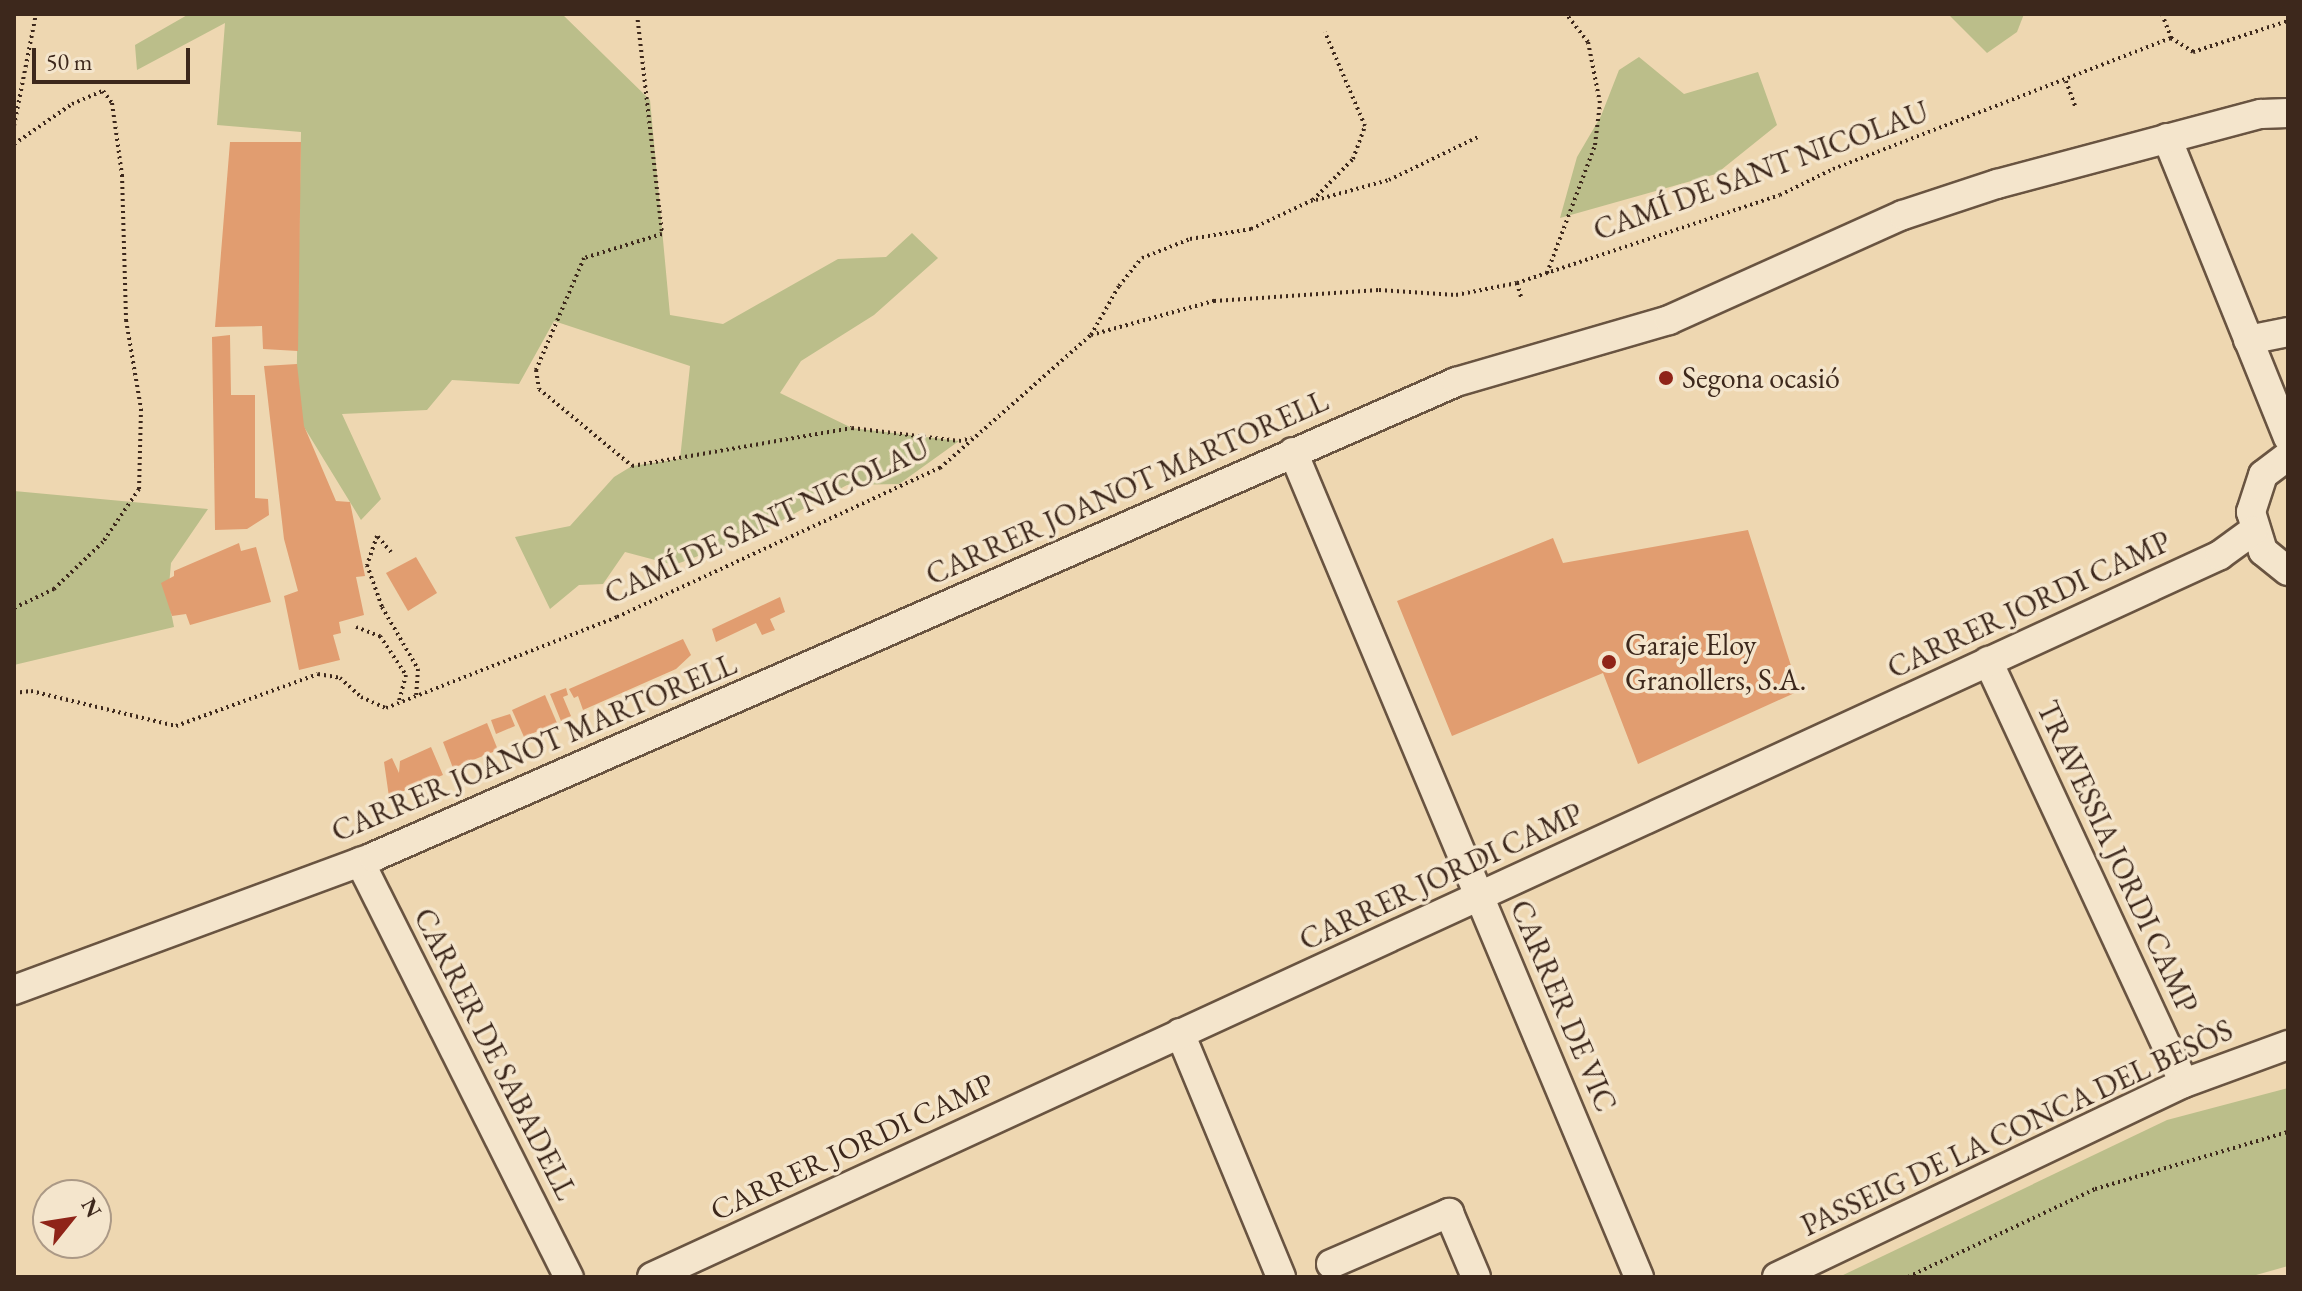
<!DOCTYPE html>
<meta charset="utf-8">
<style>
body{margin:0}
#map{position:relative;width:2302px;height:1291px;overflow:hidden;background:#eed7b1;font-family:"EB Garamond",serif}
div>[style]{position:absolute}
.green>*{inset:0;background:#bbbe8a}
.building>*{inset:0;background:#e19d70}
.path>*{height:4px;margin-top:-2px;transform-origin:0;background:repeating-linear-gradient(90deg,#3d281c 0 2px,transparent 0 6px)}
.roads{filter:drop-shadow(2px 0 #695441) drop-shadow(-2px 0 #695441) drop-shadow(0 2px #695441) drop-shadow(0 -2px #695441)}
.minor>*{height:28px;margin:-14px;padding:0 14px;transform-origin:14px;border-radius:14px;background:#f4e5cc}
.dots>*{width:22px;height:22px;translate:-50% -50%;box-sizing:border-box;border:4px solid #f4e5cc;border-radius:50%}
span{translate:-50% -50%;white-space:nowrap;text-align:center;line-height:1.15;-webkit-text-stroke:7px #f4e5cc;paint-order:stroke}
.street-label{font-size:30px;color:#3d281c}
.poi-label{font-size:30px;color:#3d281c}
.left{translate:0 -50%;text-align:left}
.frame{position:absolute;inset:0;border:16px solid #3d281c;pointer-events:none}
.north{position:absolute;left:32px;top:1179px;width:80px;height:80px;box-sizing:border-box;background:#f4e5cc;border:2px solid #ab9986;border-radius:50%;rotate:60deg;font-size:22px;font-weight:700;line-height:32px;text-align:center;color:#3d281c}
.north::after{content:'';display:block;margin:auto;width:28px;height:36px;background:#8f2418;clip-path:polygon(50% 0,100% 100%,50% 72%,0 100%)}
.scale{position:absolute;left:32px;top:48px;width:158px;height:36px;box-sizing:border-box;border:4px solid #3d281c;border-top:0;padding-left:10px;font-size:24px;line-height:28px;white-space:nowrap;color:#3d281c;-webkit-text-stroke:6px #f4e5cc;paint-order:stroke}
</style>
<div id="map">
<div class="green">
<i style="clip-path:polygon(189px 14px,562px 14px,650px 100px,670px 315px,723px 324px,838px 259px,886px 257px,912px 233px,938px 258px,874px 315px,801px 361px,780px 393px,852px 428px,959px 441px,899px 484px,847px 485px,755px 535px,674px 565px,625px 552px,603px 584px,579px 585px,550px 609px,515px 537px,570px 526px,614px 477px,632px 466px,680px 459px,690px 366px,554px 321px,519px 384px,452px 380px,427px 410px,342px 414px,381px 499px,361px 520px,296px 414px,301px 132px,217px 125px,225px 23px,137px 70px,135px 45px)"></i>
<i style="clip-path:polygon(1948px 14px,2024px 14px,2017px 32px,1987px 53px)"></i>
<i style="clip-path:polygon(1639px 57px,1684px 94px,1758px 72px,1777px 125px,1716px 174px,1560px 218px,1577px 157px,1601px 116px,1619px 70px)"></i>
<i style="clip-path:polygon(14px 491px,208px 509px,171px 563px,168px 597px,174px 627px,14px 665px)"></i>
<i style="clip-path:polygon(2288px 1088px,2288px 1266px,2249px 1277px,1839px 1277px,2167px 1120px)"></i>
</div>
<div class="building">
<i style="clip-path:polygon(230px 142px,301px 142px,298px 351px,263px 349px,262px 326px,215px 327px)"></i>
<i style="clip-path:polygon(230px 335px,231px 395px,255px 395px,255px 498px,268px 499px,269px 515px,247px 529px,215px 530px,212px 337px)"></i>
<i style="clip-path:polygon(297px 364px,304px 426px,336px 501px,350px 502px,365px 576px,356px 577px,364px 615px,339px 622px,341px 633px,333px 635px,340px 660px,299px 670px,284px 596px,298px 591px,284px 539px,264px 366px)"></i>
<i style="clip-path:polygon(1748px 530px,1799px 691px,1638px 764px,1603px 673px,1452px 736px,1397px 601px,1553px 538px,1563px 563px)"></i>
<i style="clip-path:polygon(239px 543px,241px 551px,256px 547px,271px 602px,190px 625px,186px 614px,172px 616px,161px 583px,174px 576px,174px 571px)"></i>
<i style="clip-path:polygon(416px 557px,437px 593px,408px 611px,386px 573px)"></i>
<i style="clip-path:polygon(780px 597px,785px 612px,770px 619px,775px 630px,762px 635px,756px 623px,716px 642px,712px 629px)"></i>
<i style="clip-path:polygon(683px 639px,691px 655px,676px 669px,583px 710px,578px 696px,574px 698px,569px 689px)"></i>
<i style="clip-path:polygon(566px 688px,568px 695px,563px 697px,571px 716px,561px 721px,550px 694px)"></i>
<i style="clip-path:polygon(545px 695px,557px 723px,524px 737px,512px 710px)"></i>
<i style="clip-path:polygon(510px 714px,515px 726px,496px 734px,491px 720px)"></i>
<i style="clip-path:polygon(487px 723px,498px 750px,453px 768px,443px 742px)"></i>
<i style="clip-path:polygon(431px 747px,443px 775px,389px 797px,384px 762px,392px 758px,399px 773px,400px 761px)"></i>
</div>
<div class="path">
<i style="left:637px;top:14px;width:221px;rotate:83.5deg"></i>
<i style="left:662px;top:234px;width:82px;rotate:162.9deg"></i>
<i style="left:584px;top:258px;width:122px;rotate:113.2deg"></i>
<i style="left:536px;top:370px;width:19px;rotate:81deg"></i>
<i style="left:539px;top:389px;width:121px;rotate:39.6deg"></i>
<i style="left:632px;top:466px;width:223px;rotate:-9.8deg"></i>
<i style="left:852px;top:428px;width:108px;rotate:6.9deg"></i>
<i style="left:959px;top:441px;width:13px;rotate:-13deg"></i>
<i style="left:2162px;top:14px;width:26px;rotate:69deg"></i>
<i style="left:2066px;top:81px;width:29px;rotate:70deg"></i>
<i style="left:14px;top:126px;width:114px;rotate:-78.9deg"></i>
<i style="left:14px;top:144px;width:70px;rotate:-34.6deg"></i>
<i style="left:72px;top:104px;width:34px;rotate:-23deg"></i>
<i style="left:103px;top:91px;width:15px;rotate:53deg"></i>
<i style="left:112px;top:103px;width:73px;rotate:82.1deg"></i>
<i style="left:122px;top:175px;width:145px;rotate:88.4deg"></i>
<i style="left:126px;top:320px;width:90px;rotate:80.4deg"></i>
<i style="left:141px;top:409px;width:80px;rotate:91.4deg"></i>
<i style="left:139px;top:489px;width:64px;rotate:124.2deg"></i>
<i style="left:103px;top:542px;width:68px;rotate:136.2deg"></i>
<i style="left:54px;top:589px;width:44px;rotate:154.6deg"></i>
<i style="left:1316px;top:200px;width:76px;rotate:-15.3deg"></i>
<i style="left:1389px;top:180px;width:101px;rotate:-25.8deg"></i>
<i style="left:1547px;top:273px;width:137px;rotate:-69.4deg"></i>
<i style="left:1595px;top:145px;width:42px;rotate:-83.2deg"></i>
<i style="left:1600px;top:103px;width:62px;rotate:-101.1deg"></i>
<i style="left:1588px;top:42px;width:36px;rotate:-128deg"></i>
<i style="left:1517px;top:283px;width:15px;rotate:74deg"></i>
<i style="left:1091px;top:335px;width:56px;rotate:-60.3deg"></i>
<i style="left:1119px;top:286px;width:36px;rotate:-51deg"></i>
<i style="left:1142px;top:258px;width:52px;rotate:-21.6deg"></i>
<i style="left:1190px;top:239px;width:62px;rotate:-9.3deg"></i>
<i style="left:1251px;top:229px;width:68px;rotate:-25.1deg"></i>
<i style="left:1313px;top:200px;width:57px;rotate:-45.7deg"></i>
<i style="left:1353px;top:159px;width:35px;rotate:-70deg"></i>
<i style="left:1365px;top:126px;width:102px;rotate:-113.1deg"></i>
<i style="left:391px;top:552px;width:21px;rotate:-131deg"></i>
<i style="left:377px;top:536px;width:31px;rotate:109deg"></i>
<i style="left:367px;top:565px;width:45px;rotate:70.3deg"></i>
<i style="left:382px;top:607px;width:72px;rotate:59.9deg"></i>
<i style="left:418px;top:669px;width:26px;rotate:94deg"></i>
<i style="left:356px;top:627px;width:26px;rotate:21deg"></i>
<i style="left:380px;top:636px;width:47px;rotate:56.3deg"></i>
<i style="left:406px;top:675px;width:28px;rotate:105deg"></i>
<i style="left:14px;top:693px;width:17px;rotate:-7deg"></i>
<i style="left:31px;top:691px;width:149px;rotate:13.6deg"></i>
<i style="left:176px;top:726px;width:151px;rotate:-20.1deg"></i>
<i style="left:318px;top:674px;width:22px;rotate:10deg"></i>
<i style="left:340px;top:678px;width:28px;rotate:42deg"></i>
<i style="left:361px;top:697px;width:27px;rotate:24deg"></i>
<i style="left:386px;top:708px;width:248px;rotate:-21.5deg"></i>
<i style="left:617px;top:617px;width:356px;rotate:-24.8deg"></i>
<i style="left:940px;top:468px;width:201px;rotate:-41.4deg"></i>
<i style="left:1091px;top:335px;width:128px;rotate:-15.5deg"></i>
<i style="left:1214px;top:301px;width:165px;rotate:-3.8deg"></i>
<i style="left:1379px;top:290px;width:77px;rotate:3.7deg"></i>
<i style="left:1456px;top:295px;width:62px;rotate:-11.1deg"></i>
<i style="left:1517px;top:283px;width:277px;rotate:-18.5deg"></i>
<i style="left:1780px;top:195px;width:59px;rotate:-26.1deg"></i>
<i style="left:1833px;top:169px;width:362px;rotate:-21.2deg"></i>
<i style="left:2171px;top:38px;width:26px;rotate:32deg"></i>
<i style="left:2193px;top:52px;width:100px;rotate:-18.1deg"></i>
<i style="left:1908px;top:1277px;width:207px;rotate:-25.2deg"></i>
<i style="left:2095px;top:1189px;width:201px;rotate:-16.5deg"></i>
</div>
<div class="roads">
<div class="minor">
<i style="left:2167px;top:138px;width:323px;rotate:68deg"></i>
<i style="left:2248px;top:340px;width:41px;rotate:-11.3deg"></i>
<i style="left:1293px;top:452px;width:895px;rotate:67.25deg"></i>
<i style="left:2288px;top:456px;width:31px;rotate:143deg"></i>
<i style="left:2263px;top:475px;width:39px;rotate:108deg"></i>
<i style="left:2251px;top:512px;width:41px;rotate:72.9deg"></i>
<i style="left:2263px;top:551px;width:32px;rotate:39deg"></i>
<i style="left:1988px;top:661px;width:465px;rotate:65.1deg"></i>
<i style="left:360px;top:862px;width:465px;rotate:63.3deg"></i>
<i style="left:14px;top:990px;width:383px;rotate:-20.3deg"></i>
<i style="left:373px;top:857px;width:1183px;rotate:-23.68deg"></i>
<i style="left:1456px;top:382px;width:222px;rotate:-16.2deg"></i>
<i style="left:1669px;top:320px;width:256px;rotate:-24.2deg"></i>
<i style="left:1903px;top:215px;width:99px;rotate:-18.3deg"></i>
<i style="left:1997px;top:184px;width:273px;rotate:-14.9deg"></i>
<i style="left:2261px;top:114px;width:27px;rotate:-2deg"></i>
<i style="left:1180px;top:1033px;width:264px;rotate:67.5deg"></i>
<i style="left:1331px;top:1264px;width:129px;rotate:-23.4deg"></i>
<i style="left:1449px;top:1213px;width:69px;rotate:67.1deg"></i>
<i style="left:652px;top:1277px;width:1726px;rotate:-24.72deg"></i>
<i style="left:2220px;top:555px;width:41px;rotate:-36deg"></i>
<i style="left:1777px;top:1277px;width:451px;rotate:-25.5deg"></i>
<i style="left:2184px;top:1083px;width:111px;rotate:-20.1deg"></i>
</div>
</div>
<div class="dots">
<i style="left:1666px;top:378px;background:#8f2418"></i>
<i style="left:1609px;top:662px;background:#8f2418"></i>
</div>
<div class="street-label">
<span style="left:1761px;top:171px;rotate:-20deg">CAMÍ DE SANT NICOLAU</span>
<span style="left:1127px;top:488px;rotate:-24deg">CARRER JOANOT MARTORELL</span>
<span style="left:767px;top:521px;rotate:-25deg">CAMÍ DE SANT NICOLAU</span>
<span style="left:2029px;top:605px;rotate:-25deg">CARRER JORDI CAMP</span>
<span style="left:534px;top:748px;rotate:-23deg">CARRER JOANOT MARTORELL</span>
<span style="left:2117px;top:857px;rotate:65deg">TRAVESSIA JORDI CAMP</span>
<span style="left:1441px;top:877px;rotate:-25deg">CARRER JORDI CAMP</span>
<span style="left:1563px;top:1006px;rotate:67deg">CARRER DE VIC</span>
<span style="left:495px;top:1054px;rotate:63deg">CARRER DE SABADELL</span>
<span style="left:2017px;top:1128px;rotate:-25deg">PASSEIG DE LA CONCA DEL BESÒS</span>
<span style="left:852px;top:1147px;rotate:-25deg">CARRER JORDI CAMP</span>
</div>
<div class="poi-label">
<span class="left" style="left:1682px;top:378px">Segona ocasió</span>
<span class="left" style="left:1625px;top:662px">Garaje Eloy<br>Granollers, S.A.</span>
</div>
<div class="frame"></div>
<div class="north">N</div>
<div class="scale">50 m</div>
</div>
